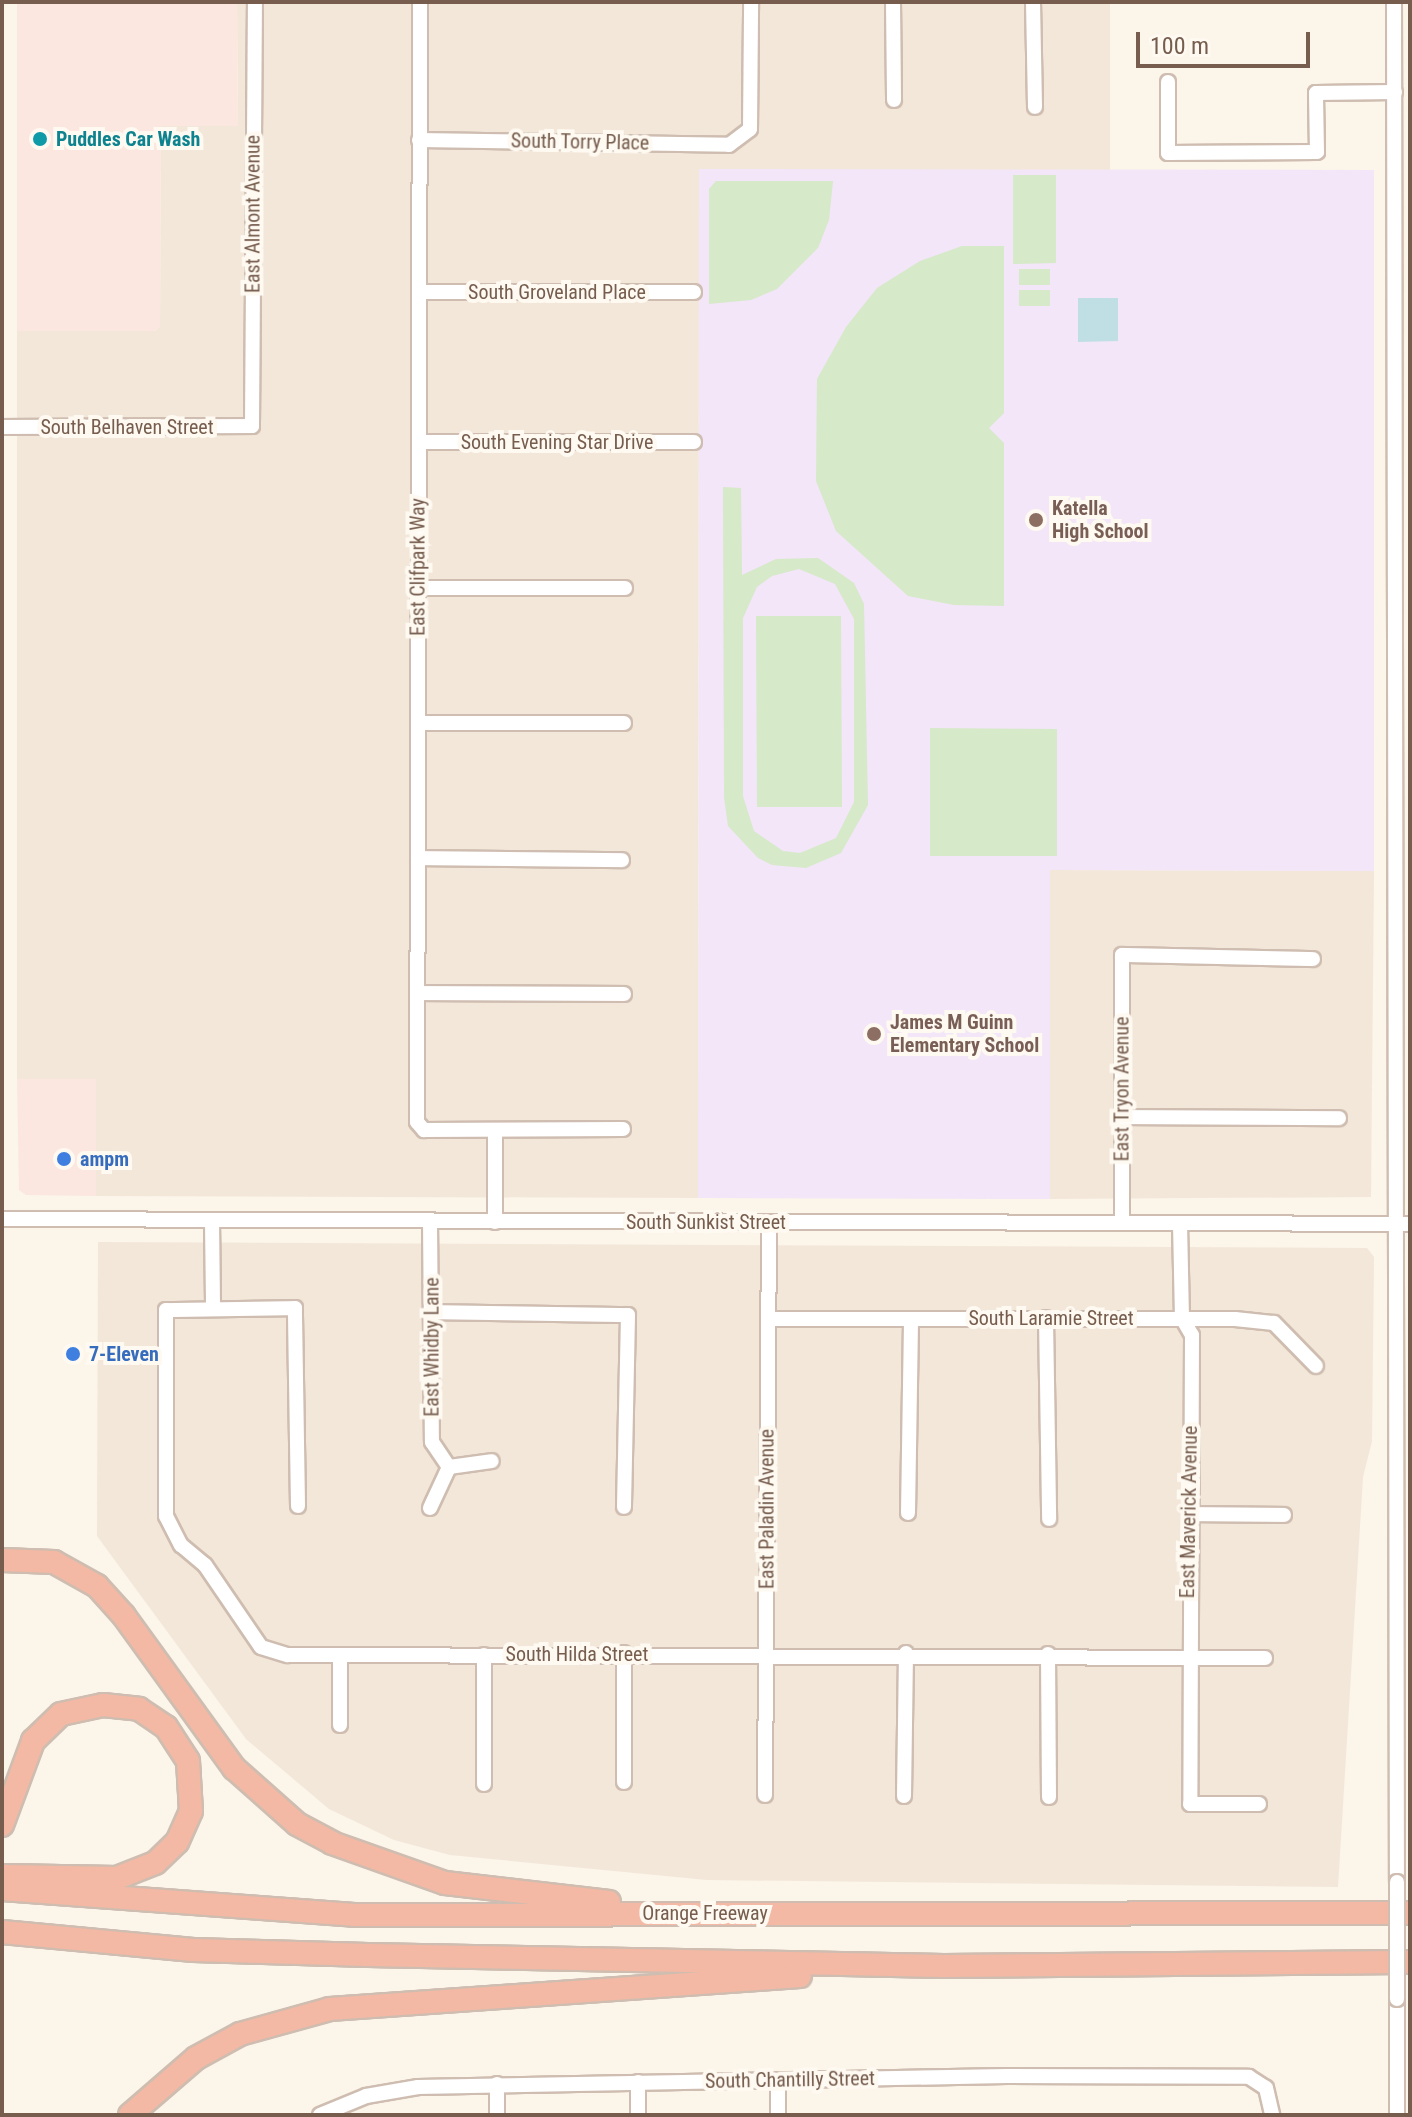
<!DOCTYPE html>
<style>
body{margin:0}
#map{position:relative;width:1412px;height:2117px;overflow:hidden;background:#fcf5ea;font-family:"Roboto Condensed",sans-serif}
div>[style]{position:absolute}
.residential>*{inset:0;background:#f3e7d9}
.commercial>*{inset:0;background:#fbe7df}
.education>*{inset:0;background:#f2e6f8}
.green>*{inset:0;background:#d6e9c8}
.water>*{inset:0;background:#bfdfe5}
.roads{filter:drop-shadow(2px 0 #cebdb0) drop-shadow(-2px 0 #cebdb0) drop-shadow(0 2px #cebdb0) drop-shadow(0 -2px #cebdb0)}
.minor>*{height:14px;margin:-7px;padding:0 7px;transform-origin:7px;border-radius:7px;background:#fff}
.highway>*{height:22px;margin:-11px;padding:0 11px;transform-origin:11px;border-radius:11px;background:#f3b9a4}
.bridges{filter:drop-shadow(2px 0 #cebdb0) drop-shadow(-2px 0 #cebdb0) drop-shadow(0 2px #cebdb0) drop-shadow(0 -2px #cebdb0)}
.minor-bridge>*{height:14px;margin:-7px;padding:0 7px;transform-origin:7px;border-radius:7px;background:#fff}
.dots>*{width:22px;height:22px;translate:-50% -50%;box-sizing:border-box;border:4px solid #fef9f1;border-radius:50%}
span{translate:-50% -50%;white-space:nowrap;text-align:center;line-height:1.15;-webkit-text-stroke:8px #fef9f1;paint-order:stroke}
.culture-label{font-size:20px;color:#0d838f;font-weight:700}
.left{translate:0 -50%;text-align:left}
.street-label{font-size:20px;color:#765d4e}
.education-label{font-size:20px;color:#785e54;font-weight:700}
.shop-label{font-size:20px;color:#366cbe;font-weight:700}
.frame{position:absolute;inset:0;border:4px solid #765d4e;pointer-events:none}
.scale{position:absolute;left:1136px;top:32px;width:174px;height:36px;box-sizing:border-box;border:4px solid #765d4e;border-top:0;padding-left:10px;font-size:24px;line-height:28px;white-space:nowrap;color:#765d4e;-webkit-text-stroke:6px #fef9f1;paint-order:stroke}
</style>
<div id="map">
<div class="residential">
<i style="clip-path:polygon(237px 2px,1110px 2px,1110px 170px,699px 170px,698px 1198px,96px 1196px,96px 1079px,17px 1079px,17px 331px,155px 331px,160px 326px,161px 125px,238px 126px)"></i>
<i style="clip-path:polygon(1050px 870px,1374px 871px,1371px 1197px,1050px 1199px)"></i>
<i style="clip-path:polygon(98px 1242px,1367px 1248px,1374px 1257px,1372px 1441px,1363px 1477px,1338px 1887px,707px 1880px,450px 1855px,394px 1840px,329px 1809px,246px 1739px,97px 1536px)"></i>
</div>
<div class="commercial">
<i style="clip-path:polygon(17px 2px,237px 2px,238px 126px,161px 126px,160px 326px,155px 331px,17px 331px)"></i>
<i style="clip-path:polygon(17px 1079px,96px 1079px,96px 1196px,26px 1195px,19px 1190px)"></i>
</div>
<div class="education">
<i style="clip-path:polygon(699px 169px,1374px 170px,1374px 871px,1050px 870px,1050px 1199px,698px 1198px)"></i>
</div>
<div class="green">
<i style="clip-path:polygon(1013px 175px,1056px 175px,1056px 263px,1013px 264px)"></i>
<i style="clip-path:polygon(716px 181px,833px 181px,829px 220px,818px 248px,777px 289px,751px 300px,709px 304px,709px 189px)"></i>
<i style="clip-path:polygon(962px 246px,1004px 246px,1004px 413px,989px 428px,1004px 443px,1004px 606px,954px 605px,908px 596px,836px 531px,816px 481px,817px 379px,846px 327px,877px 288px,920px 261px)"></i>
<i style="clip-path:polygon(1019px 269px,1050px 269px,1050px 285px,1019px 285px)"></i>
<i style="clip-path:polygon(1019px 290px,1050px 290px,1050px 306px,1019px 306px)"></i>
<i style="clip-path:polygon(evenodd,723px 487px,741px 488px,742px 575px,776px 559px,818px 558px,854px 583px,864px 604px,868px 805px,841px 853px,806px 868px,772px 865px,758px 858px,728px 826px,724px 797px,723px 487px,799px 569px,835px 584px,854px 619px,854px 802px,836px 838px,800px 853px,783px 851px,754px 831px,743px 796px,743px 618px,757px 587px,772px 576px,799px 569px)"></i>
<i style="clip-path:polygon(756px 616px,841px 616px,842px 807px,757px 807px)"></i>
<i style="clip-path:polygon(930px 728px,1057px 729px,1057px 856px,930px 856px)"></i>
</div>
<div class="water">
<i style="clip-path:polygon(1078px 298px,1118px 298px,1118px 341px,1078px 342px)"></i>
</div>
<div class="roads">
<div class="minor">
<i style="left:420px;top:2px;width:1120px;rotate:90.15deg"></i>
<i style="left:417px;top:1122px;width:11px;rotate:49deg"></i>
<i style="left:424px;top:1130px;width:199px;rotate:-0.3deg"></i>
<i style="left:893px;top:2px;width:98px;rotate:89.4deg"></i>
<i style="left:1033px;top:2px;width:105px;rotate:88.9deg"></i>
<i style="left:1394px;top:2px;width:1880px;rotate:89.91deg"></i>
<i style="left:1168px;top:82px;width:71px;rotate:90deg"></i>
<i style="left:1168px;top:153px;width:149px;rotate:-0.4deg"></i>
<i style="left:1317px;top:152px;width:59px;rotate:-91deg"></i>
<i style="left:1316px;top:93px;width:79px;rotate:-0.7deg"></i>
<i style="left:419px;top:140px;width:310px;rotate:0.9deg"></i>
<i style="left:729px;top:145px;width:26px;rotate:-37deg"></i>
<i style="left:750px;top:129px;width:127px;rotate:-89.5deg"></i>
<i style="left:419px;top:292px;width:275px"></i>
<i style="left:2px;top:427px;width:250px;rotate:-0.2deg"></i>
<i style="left:252px;top:426px;width:424px;rotate:-89.6deg"></i>
<i style="left:419px;top:442px;width:275px"></i>
<i style="left:418px;top:588px;width:207px"></i>
<i style="left:418px;top:723px;width:206px"></i>
<i style="left:418px;top:858px;width:204px;rotate:0.6deg"></i>
<i style="left:417px;top:993px;width:207px;rotate:0.3deg"></i>
<i style="left:1122px;top:1117px;width:217px;rotate:0.3deg"></i>
<i style="left:495px;top:1130px;width:92px;rotate:90deg"></i>
<i style="left:2px;top:1219px;width:1408px;rotate:0.2deg"></i>
<i style="left:212px;top:1221px;width:88px;rotate:89.3deg"></i>
<i style="left:430px;top:1221px;width:221px;rotate:89.5deg"></i>
<i style="left:432px;top:1442px;width:30px;rotate:56deg"></i>
<i style="left:1122px;top:1223px;width:268px;rotate:-90deg"></i>
<i style="left:1122px;top:955px;width:191px;rotate:1.2deg"></i>
<i style="left:1180px;top:1223px;width:95px;rotate:88.8deg"></i>
<i style="left:1182px;top:1318px;width:20px;rotate:60deg"></i>
<i style="left:1192px;top:1335px;width:469px;rotate:90.2deg"></i>
<i style="left:1190px;top:1804px;width:69px"></i>
<i style="left:432px;top:1312px;width:196px;rotate:0.9deg"></i>
<i style="left:628px;top:1315px;width:192px;rotate:91.2deg"></i>
<i style="left:1046px;top:1318px;width:201px;rotate:89.1deg"></i>
<i style="left:768px;top:1319px;width:467px"></i>
<i style="left:1235px;top:1319px;width:39px;rotate:6deg"></i>
<i style="left:1274px;top:1323px;width:60px;rotate:45.7deg"></i>
<i style="left:298px;top:1506px;width:198px;rotate:-90.9deg"></i>
<i style="left:295px;top:1308px;width:129px;rotate:179.1deg"></i>
<i style="left:166px;top:1310px;width:206px;rotate:90deg"></i>
<i style="left:166px;top:1516px;width:33px;rotate:63deg"></i>
<i style="left:181px;top:1545px;width:31px;rotate:40deg"></i>
<i style="left:205px;top:1565px;width:99px;rotate:55.7deg"></i>
<i style="left:261px;top:1647px;width:28px;rotate:17deg"></i>
<i style="left:288px;top:1655px;width:977px;rotate:0.18deg"></i>
<i style="left:430px;top:1508px;width:45px;rotate:-65.1deg"></i>
<i style="left:449px;top:1467px;width:43px;rotate:-7.9deg"></i>
<i style="left:908px;top:1513px;width:194px;rotate:-89.1deg"></i>
<i style="left:1190px;top:1514px;width:94px;rotate:0.6deg"></i>
<i style="left:624px;top:1653px;width:129px;rotate:90deg"></i>
<i style="left:1048px;top:1654px;width:143px;rotate:89.6deg"></i>
<i style="left:484px;top:1655px;width:129px;rotate:90deg"></i>
<i style="left:340px;top:1725px;width:70px;rotate:-90deg"></i>
<i style="left:765px;top:1795px;width:573px;rotate:-89.6deg"></i>
<i style="left:904px;top:1796px;width:143px;rotate:-89.2deg"></i>
<i style="left:1397px;top:1999px;width:116px;rotate:90deg"></i>
<i style="left:778px;top:2081px;width:34px;rotate:90deg"></i>
<i style="left:497px;top:2084px;width:31px;rotate:90deg"></i>
<i style="left:320px;top:2115px;width:50px;rotate:-22.4deg"></i>
<i style="left:366px;top:2096px;width:53px;rotate:-9.8deg"></i>
<i style="left:418px;top:2087px;width:589px;rotate:-1.07deg"></i>
<i style="left:1007px;top:2076px;width:242px;rotate:0.2deg"></i>
<i style="left:1249px;top:2077px;width:20px;rotate:33deg"></i>
<i style="left:1266px;top:2088px;width:28px;rotate:77deg"></i>
<i style="left:638px;top:2115px;width:33px;rotate:-90deg"></i>
</div>
<div class="highway">
<i style="left:2px;top:1560px;width:52px;rotate:2.2deg"></i>
<i style="left:54px;top:1562px;width:49px;rotate:29.2deg"></i>
<i style="left:97px;top:1586px;width:40px;rotate:48deg"></i>
<i style="left:124px;top:1616px;width:188px;rotate:54.1deg"></i>
<i style="left:234px;top:1768px;width:84px;rotate:41.6deg"></i>
<i style="left:297px;top:1824px;width:40px;rotate:28deg"></i>
<i style="left:332px;top:1843px;width:120px;rotate:19.5deg"></i>
<i style="left:445px;top:1883px;width:165px;rotate:6.6deg"></i>
<i style="left:2px;top:1825px;width:90px;rotate:-69.7deg"></i>
<i style="left:33px;top:1741px;width:39px;rotate:-44deg"></i>
<i style="left:61px;top:1714px;width:43px;rotate:-12.1deg"></i>
<i style="left:103px;top:1705px;width:36px;rotate:6deg"></i>
<i style="left:139px;top:1709px;width:32px;rotate:34deg"></i>
<i style="left:166px;top:1727px;width:40px;rotate:57.1deg"></i>
<i style="left:188px;top:1761px;width:50px;rotate:86.6deg"></i>
<i style="left:191px;top:1811px;width:34px;rotate:114deg"></i>
<i style="left:177px;top:1842px;width:30px;rotate:136deg"></i>
<i style="left:155px;top:1863px;width:41px;rotate:158.5deg"></i>
<i style="left:117px;top:1878px;width:112px;rotate:-179deg"></i>
<i style="left:2px;top:1889px;width:353px;rotate:4.2deg"></i>
<i style="left:354px;top:1915px;width:1056px;rotate:-0.11deg"></i>
<i style="left:2px;top:1932px;width:192px;rotate:5.4deg"></i>
<i style="left:193px;top:1950px;width:175px;rotate:1.6deg"></i>
<i style="left:368px;top:1955px;width:576px;rotate:1.09deg"></i>
<i style="left:944px;top:1966px;width:466px;rotate:-0.5deg"></i>
<i style="left:130px;top:2115px;width:87px;rotate:-40.8deg"></i>
<i style="left:196px;top:2058px;width:50px;rotate:-28.6deg"></i>
<i style="left:240px;top:2034px;width:93px;rotate:-15.5deg"></i>
<i style="left:330px;top:2009px;width:471px;rotate:-4deg"></i>
</div>
</div>
<div class="bridges">
<div class="minor-bridge">
<i style="left:1397px;top:1882px;width:117px;rotate:90deg"></i>
</div>
</div>
<div class="dots">
<i style="left:40px;top:139px;background:#0f9aa8"></i>
<i style="left:1036px;top:520px;background:#8d6e63"></i>
<i style="left:874px;top:1034px;background:#8d6e63"></i>
<i style="left:64px;top:1159px;background:#3f7fe0"></i>
<i style="left:73px;top:1354px;background:#3f7fe0"></i>
</div>
<div class="culture-label">
<span class="left" style="left:56px;top:139px">Puddles Car Wash</span>
</div>
<div class="street-label">
<span style="left:580px;top:142px;rotate:1deg">South Torry Place</span>
<span style="left:253px;top:214px;rotate:-90deg">East Almont Avenue</span>
<span style="left:557px;top:292px">South Groveland Place</span>
<span style="left:127px;top:427px">South Belhaven Street</span>
<span style="left:557px;top:442px">South Evening Star Drive</span>
<span style="left:418px;top:567px;rotate:-90deg">East Clifpark Way</span>
<span style="left:1122px;top:1089px;rotate:-90deg">East Tryon Avenue</span>
<span style="left:706px;top:1222px">South Sunkist Street</span>
<span style="left:1051px;top:1318px">South Laramie Street</span>
<span style="left:432px;top:1347px;rotate:-90deg">East Whidby Lane</span>
<span style="left:767px;top:1509px;rotate:-90deg">East Paladin Avenue</span>
<span style="left:1189px;top:1512px;rotate:-89deg">East Maverick Avenue</span>
<span style="left:577px;top:1654px">South Hilda Street</span>
<span style="left:705px;top:1913px">Orange Freeway</span>
<span style="left:790px;top:2080px;rotate:-1deg">South Chantilly Street</span>
</div>
<div class="education-label">
<span class="left" style="left:1052px;top:520px">Katella<br>High School</span>
<span class="left" style="left:890px;top:1034px">James M Guinn<br>Elementary School</span>
</div>
<div class="shop-label">
<span class="left" style="left:80px;top:1159px">ampm</span>
<span class="left" style="left:89px;top:1354px">7-Eleven</span>
</div>
<div class="frame"></div>
<div class="scale">100 m</div>
</div>
